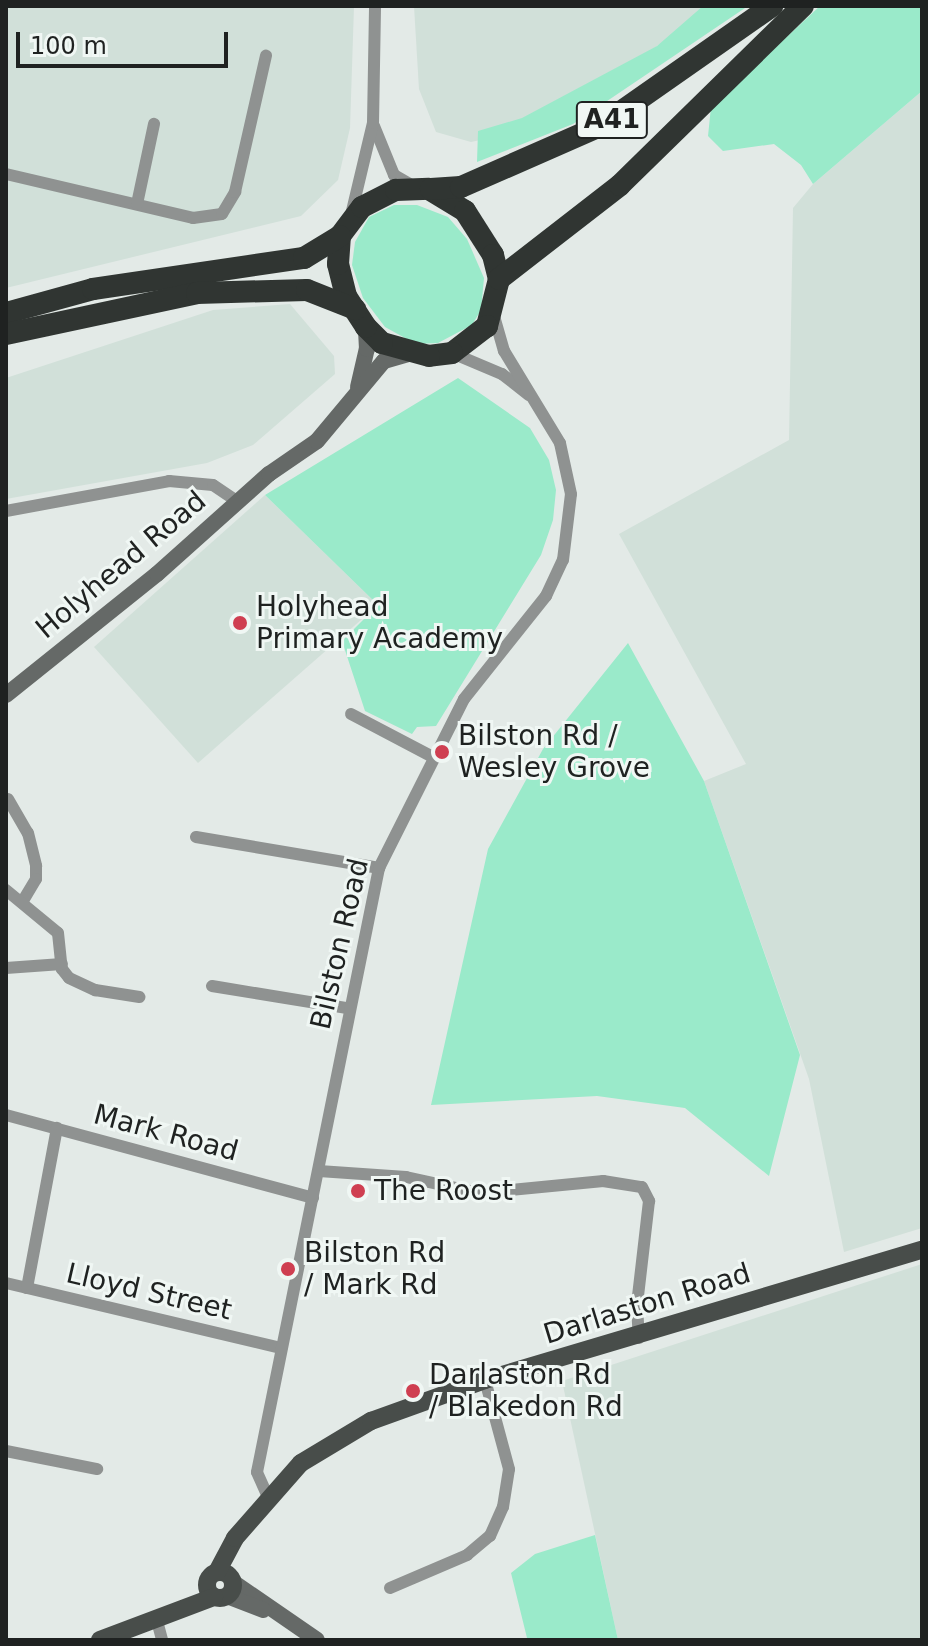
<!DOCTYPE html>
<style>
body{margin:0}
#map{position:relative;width:928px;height:1646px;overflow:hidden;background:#e3eae7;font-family:"DejaVu Sans",sans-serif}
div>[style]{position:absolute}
.built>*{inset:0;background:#d1e0d9}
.green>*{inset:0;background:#9aeaca}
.street>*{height:12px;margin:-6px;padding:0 6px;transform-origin:6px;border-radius:6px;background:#8f9291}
.secondary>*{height:16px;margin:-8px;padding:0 8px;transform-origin:8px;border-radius:8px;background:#656967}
.primary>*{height:18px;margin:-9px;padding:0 9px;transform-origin:9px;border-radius:9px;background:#484d4a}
.primary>.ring{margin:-9px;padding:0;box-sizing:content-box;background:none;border:18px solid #484d4a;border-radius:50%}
.highway>*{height:22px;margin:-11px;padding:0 11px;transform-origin:11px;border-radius:11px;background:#303532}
.dots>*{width:22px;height:22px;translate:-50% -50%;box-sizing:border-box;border:4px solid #f0f7f4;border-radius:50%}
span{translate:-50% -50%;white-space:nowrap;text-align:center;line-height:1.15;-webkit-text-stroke:6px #f0f7f4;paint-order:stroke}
.shield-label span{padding:2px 6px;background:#f0f7f4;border:2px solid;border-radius:6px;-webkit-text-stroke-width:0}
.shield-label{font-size:26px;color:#1f2221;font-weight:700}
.street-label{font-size:28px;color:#1f2221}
.poi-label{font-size:28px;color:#1f2221}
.left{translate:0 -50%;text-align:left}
.frame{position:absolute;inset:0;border:8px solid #1f2221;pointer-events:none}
.scale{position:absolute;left:16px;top:32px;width:212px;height:36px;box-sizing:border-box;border:4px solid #1f2221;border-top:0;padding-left:10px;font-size:24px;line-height:28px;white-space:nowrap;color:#1f2221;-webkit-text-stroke:6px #f0f7f4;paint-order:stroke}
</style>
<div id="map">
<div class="built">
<i style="clip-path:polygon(6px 6px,354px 6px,350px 128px,338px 180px,301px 216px,6px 288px)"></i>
<i style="clip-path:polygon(414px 6px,713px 6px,545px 126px,471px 142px,436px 132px,419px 89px)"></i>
<i style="clip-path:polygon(922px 91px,922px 1228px,844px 1252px,809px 1079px,704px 781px,746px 764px,619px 534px,789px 440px,793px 208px,813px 184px)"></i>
<i style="clip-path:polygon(290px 304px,334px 356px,335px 374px,253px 445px,207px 463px,6px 499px,6px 378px,213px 310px)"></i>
<i style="clip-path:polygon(265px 495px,378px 605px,198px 763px,94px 647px)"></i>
<i style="clip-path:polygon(922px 1264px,922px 1640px,618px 1640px,562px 1381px)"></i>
</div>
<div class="green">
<i style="clip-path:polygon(703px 6px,748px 6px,573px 124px,477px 162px,478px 131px,522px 118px,657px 46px)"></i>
<i style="clip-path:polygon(820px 6px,922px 6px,922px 91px,813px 184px,801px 165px,774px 144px,723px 151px,708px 136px,711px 107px)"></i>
<i style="clip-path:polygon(394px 205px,417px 205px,448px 217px,467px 239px,484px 278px,481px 310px,472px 325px,438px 343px,416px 344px,385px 327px,363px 298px,352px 265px,355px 242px,369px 217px)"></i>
<i style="clip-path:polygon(458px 378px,530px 428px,549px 460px,556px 490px,553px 520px,541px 555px,436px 726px,417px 727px,412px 734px,365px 711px,342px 641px,378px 605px,265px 495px)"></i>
<i style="clip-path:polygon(628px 643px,704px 781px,800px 1055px,769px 1176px,685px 1108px,597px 1096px,431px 1105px,488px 849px,543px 749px)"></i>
<i style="clip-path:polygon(595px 1535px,618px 1640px,511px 1640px,527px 1638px,511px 1573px,535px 1554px)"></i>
</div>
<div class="street">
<i style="left:374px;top:126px;width:53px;rotate:67.8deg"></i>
<i style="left:394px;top:175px;width:24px;rotate:30deg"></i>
<i style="left:6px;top:174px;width:192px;rotate:13.2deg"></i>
<i style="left:193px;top:218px;width:29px;rotate:-8deg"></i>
<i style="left:222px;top:214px;width:26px;rotate:-59deg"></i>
<i style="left:235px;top:192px;width:140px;rotate:-77.2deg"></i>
<i style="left:137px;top:204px;width:82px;rotate:-78deg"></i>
<i style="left:352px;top:211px;width:90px;rotate:-76.6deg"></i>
<i style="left:373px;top:123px;width:117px;rotate:-89deg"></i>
<i style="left:452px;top:353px;width:54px;rotate:22.8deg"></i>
<i style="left:502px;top:374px;width:34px;rotate:38deg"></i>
<i style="left:6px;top:511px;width:166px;rotate:-10.4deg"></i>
<i style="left:169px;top:481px;width:44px;rotate:5.2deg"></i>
<i style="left:213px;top:485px;width:29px;rotate:34deg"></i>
<i style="left:351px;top:714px;width:90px;rotate:27.7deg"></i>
<i style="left:8px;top:799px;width:39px;rotate:60deg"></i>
<i style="left:28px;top:833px;width:34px;rotate:76deg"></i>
<i style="left:36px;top:866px;width:13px;rotate:90deg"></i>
<i style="left:36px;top:879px;width:26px;rotate:121deg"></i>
<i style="left:196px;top:837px;width:186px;rotate:9.6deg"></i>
<i style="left:6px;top:890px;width:67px;rotate:39.6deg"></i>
<i style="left:58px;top:933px;width:36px;rotate:84deg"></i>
<i style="left:62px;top:969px;width:11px;rotate:52deg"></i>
<i style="left:69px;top:978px;width:29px;rotate:25deg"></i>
<i style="left:95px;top:990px;width:45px;rotate:9deg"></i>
<i style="left:6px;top:968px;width:56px;rotate:-4.1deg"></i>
<i style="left:212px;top:986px;width:137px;rotate:9.3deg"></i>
<i style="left:6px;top:1115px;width:318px;rotate:15.1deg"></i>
<i style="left:319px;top:1171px;width:87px;rotate:3.9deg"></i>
<i style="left:406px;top:1177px;width:75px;rotate:12.4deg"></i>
<i style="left:479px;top:1193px;width:125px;rotate:-5.5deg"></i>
<i style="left:603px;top:1181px;width:39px;rotate:9deg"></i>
<i style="left:642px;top:1187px;width:16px;rotate:63deg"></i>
<i style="left:649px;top:1201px;width:104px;rotate:96.6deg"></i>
<i style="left:637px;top:1304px;width:34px;rotate:87deg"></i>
<i style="left:6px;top:1283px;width:283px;rotate:13.3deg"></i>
<i style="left:27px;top:1288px;width:163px;rotate:-79.4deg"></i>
<i style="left:6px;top:1451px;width:93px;rotate:11.2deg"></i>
<i style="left:268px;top:1497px;width:27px;rotate:-114deg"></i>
<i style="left:257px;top:1472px;width:616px;rotate:-78.58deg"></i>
<i style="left:379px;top:868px;width:189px;rotate:-63.3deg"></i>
<i style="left:464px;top:699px;width:132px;rotate:-51.5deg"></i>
<i style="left:546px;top:596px;width:40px;rotate:-65deg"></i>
<i style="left:563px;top:560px;width:66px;rotate:-83.1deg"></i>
<i style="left:571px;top:494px;width:52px;rotate:-102.2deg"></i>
<i style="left:560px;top:443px;width:108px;rotate:-121.3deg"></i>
<i style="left:504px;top:351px;width:36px;rotate:-106deg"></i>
<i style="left:390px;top:1588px;width:84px;rotate:-23.2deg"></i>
<i style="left:467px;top:1555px;width:30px;rotate:-40deg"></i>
<i style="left:490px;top:1536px;width:32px;rotate:-66deg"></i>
<i style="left:503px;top:1507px;width:38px;rotate:-81deg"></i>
<i style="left:509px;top:1469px;width:92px;rotate:-105.1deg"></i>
<i style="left:156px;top:1617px;width:24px;rotate:75deg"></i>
</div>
<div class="secondary">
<i style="left:358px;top:387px;width:39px;rotate:-77deg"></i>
<i style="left:367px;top:349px;width:22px;rotate:-93deg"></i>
<i style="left:6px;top:695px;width:193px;rotate:-38.7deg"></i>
<i style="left:157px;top:574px;width:150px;rotate:-41.8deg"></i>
<i style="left:269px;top:474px;width:58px;rotate:-34.5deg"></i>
<i style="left:317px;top:441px;width:104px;rotate:-50.1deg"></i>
<i style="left:384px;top:361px;width:26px;rotate:-16deg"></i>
<i style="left:233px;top:1582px;width:102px;rotate:34.6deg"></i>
<i style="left:227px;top:1596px;width:39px;rotate:21deg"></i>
</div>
<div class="primary">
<i class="ring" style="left:207px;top:1572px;width:8px;height:8px"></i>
<i style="left:217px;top:1572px;width:38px;rotate:-62deg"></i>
<i style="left:235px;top:1538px;width:100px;rotate:-48.7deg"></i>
<i style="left:301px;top:1463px;width:82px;rotate:-31deg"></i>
<i style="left:371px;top:1421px;width:121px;rotate:-19.8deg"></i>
<i style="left:485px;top:1380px;width:456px;rotate:-16.6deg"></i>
<i style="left:100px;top:1640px;width:122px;rotate:-20.7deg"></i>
</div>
<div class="highway">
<i style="left:429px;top:189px;width:42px;rotate:31.4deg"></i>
<i style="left:465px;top:211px;width:52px;rotate:57.5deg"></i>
<i style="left:493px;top:255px;width:25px;rotate:76deg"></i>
<i style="left:499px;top:279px;width:49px;rotate:104.3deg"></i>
<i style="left:487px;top:326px;width:44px;rotate:142.4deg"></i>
<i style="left:452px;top:353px;width:23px;rotate:173deg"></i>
<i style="left:429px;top:356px;width:49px;rotate:-164.5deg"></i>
<i style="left:382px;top:343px;width:23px;rotate:-135deg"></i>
<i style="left:366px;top:327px;width:37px;rotate:-123deg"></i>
<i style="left:346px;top:296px;width:33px;rotate:-104deg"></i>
<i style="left:338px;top:264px;width:28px;rotate:-86deg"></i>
<i style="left:340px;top:236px;width:36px;rotate:-53deg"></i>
<i style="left:362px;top:207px;width:38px;rotate:-27deg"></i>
<i style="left:396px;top:190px;width:33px;rotate:-2deg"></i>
<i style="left:431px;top:189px;width:30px;rotate:-4deg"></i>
<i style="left:461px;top:187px;width:154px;rotate:-23.7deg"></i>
<i style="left:602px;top:125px;width:208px;rotate:-35deg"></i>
<i style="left:499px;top:279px;width:153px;rotate:-37.8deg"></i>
<i style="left:620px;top:185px;width:256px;rotate:-44.4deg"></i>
<i style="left:6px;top:313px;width:90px;rotate:-15.4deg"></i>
<i style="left:93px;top:289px;width:213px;rotate:-8.4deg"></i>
<i style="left:304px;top:258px;width:42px;rotate:-31.4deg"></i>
<i style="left:6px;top:334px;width:195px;rotate:-12.1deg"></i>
<i style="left:197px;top:293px;width:110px;rotate:-1.6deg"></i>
<i style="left:307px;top:290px;width:52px;rotate:21.6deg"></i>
</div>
<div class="dots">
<i style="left:240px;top:623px;background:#cf3f51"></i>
<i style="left:442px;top:752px;background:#cf3f51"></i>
<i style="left:358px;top:1191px;background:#cf3f51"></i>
<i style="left:288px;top:1269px;background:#cf3f51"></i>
<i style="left:413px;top:1391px;background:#cf3f51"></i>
</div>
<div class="shield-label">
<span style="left:612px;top:120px">A41</span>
</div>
<div class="street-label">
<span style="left:121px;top:565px;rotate:-40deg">Holyhead Road</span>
<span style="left:340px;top:944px;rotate:-77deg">Bilston Road</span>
<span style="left:166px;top:1133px;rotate:15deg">Mark Road</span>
<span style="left:149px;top:1292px;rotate:13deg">Lloyd Street</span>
<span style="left:647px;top:1304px;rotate:-17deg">Darlaston Road</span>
</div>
<div class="poi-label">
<span class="left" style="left:256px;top:623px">Holyhead<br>Primary Academy</span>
<span class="left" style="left:458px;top:752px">Bilston Rd /<br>Wesley Grove</span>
<span class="left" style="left:374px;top:1191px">The Roost</span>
<span class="left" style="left:304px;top:1269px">Bilston Rd<br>/ Mark Rd</span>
<span class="left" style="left:429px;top:1391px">Darlaston Rd<br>/ Blakedon Rd</span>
</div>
<div class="frame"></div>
<div class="scale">100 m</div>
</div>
